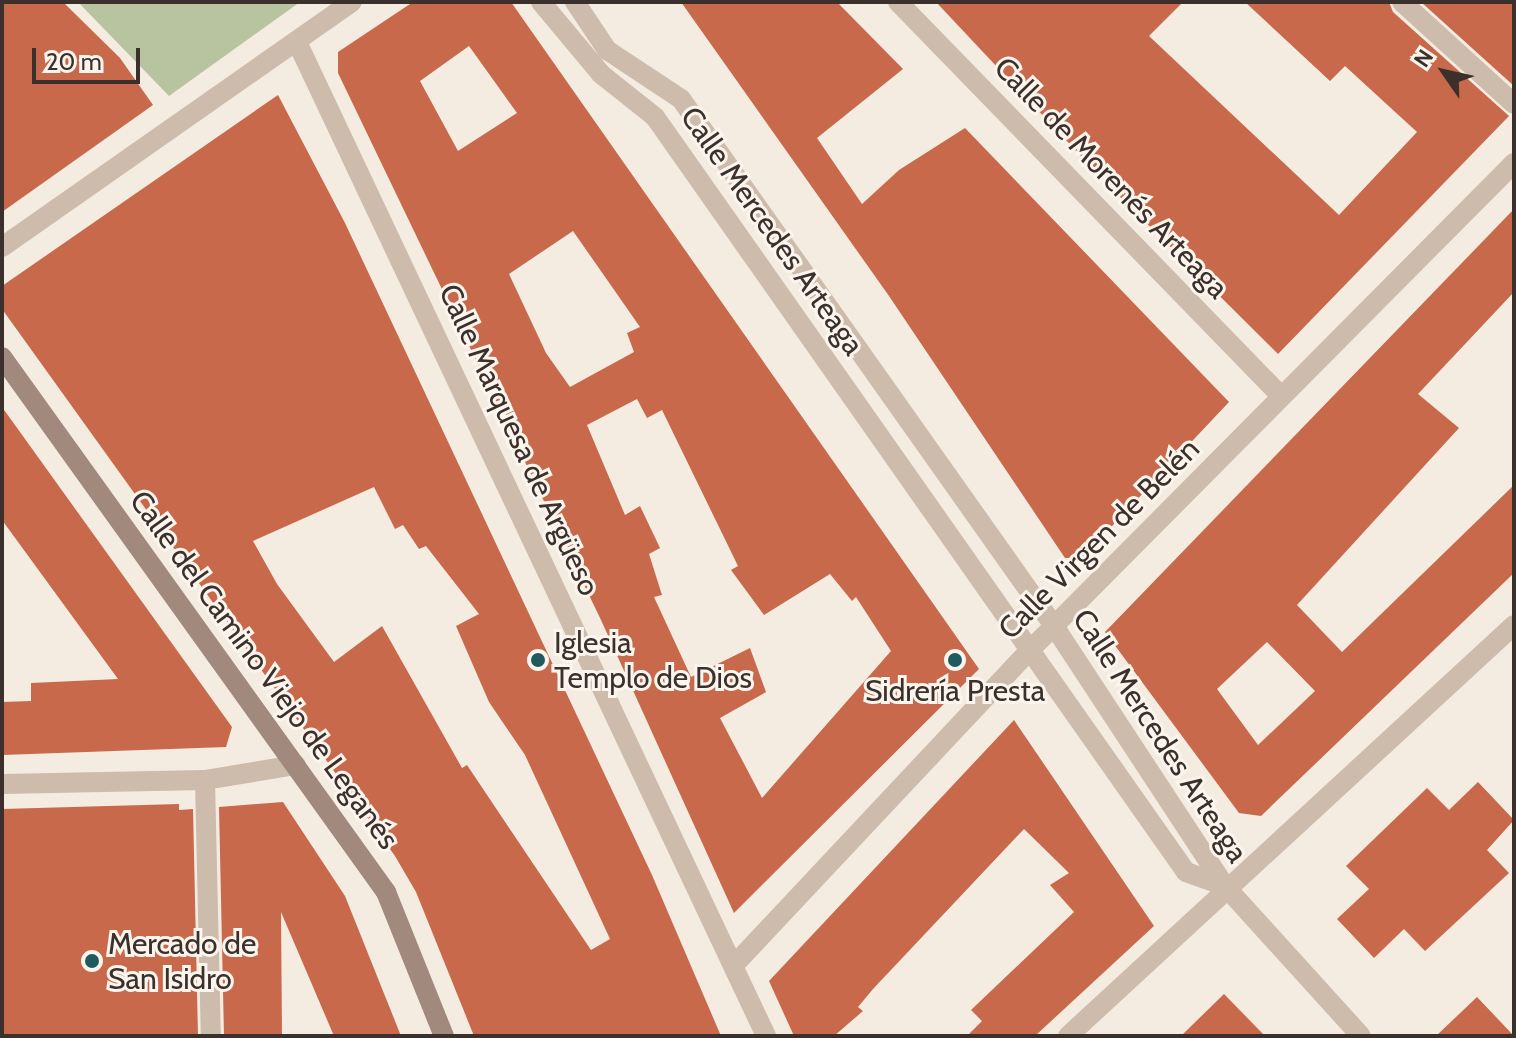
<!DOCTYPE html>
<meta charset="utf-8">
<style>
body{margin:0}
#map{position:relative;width:1516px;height:1038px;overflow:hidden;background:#f4ebe1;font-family:Cabin,sans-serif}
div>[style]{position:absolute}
.green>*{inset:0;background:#b8c4a0}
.building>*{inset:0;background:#c8694b}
.street>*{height:20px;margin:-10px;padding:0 10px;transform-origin:10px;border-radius:10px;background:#cdbbac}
.secondary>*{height:20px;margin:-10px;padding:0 10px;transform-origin:10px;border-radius:10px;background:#a18a7d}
.dots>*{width:22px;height:22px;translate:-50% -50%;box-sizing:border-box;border:4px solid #fbf5ee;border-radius:50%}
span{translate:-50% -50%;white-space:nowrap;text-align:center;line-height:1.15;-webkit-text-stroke:6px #fbf5ee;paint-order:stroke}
.street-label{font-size:30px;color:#3b302b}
.poi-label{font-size:30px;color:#3b302b}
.left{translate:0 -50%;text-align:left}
.frame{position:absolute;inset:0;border:4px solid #3b302b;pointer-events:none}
.north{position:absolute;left:1404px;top:32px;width:80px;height:80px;-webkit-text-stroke:6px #fbf5ee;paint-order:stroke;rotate:304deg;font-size:22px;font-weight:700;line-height:32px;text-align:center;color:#3b302b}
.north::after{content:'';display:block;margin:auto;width:28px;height:36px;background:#3b302b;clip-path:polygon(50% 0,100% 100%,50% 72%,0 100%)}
.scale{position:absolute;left:32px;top:48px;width:108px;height:36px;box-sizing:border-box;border:4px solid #3b302b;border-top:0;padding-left:10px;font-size:24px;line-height:28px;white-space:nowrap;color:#3b302b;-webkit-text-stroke:6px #fbf5ee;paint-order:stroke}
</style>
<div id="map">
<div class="green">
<i style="clip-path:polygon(78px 2px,300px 2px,169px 96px)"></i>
</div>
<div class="building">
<i style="clip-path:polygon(2px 2px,63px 2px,120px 58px,153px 105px,2px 212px)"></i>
<i style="clip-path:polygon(evenodd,413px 2px,511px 2px,979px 669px,734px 913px,601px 620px,338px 73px,338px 52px,413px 2px,469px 46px,517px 113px,458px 151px,420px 81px,469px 46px,413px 2px,573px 231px,640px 327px,627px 333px,634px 352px,570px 387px,546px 353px,509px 274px,573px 231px,413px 2px,637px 399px,647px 418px,662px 410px,738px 566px,731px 570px,764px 615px,830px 574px,852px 601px,856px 597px,891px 651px,762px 798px,720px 718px,766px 692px,750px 648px,691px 677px,654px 597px,662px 595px,649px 554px,660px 548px,640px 506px,625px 515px,587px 425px,637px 399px)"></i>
<i style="clip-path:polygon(681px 2px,837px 2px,903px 69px,817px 138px,862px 204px,899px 170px,965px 128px,1229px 402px,1082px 558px,1065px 558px,889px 296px)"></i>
<i style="clip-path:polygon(936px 2px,1183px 2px,1149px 36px,1339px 215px,1417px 132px,1345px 66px,1330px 81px,1245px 2px,1389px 2px,1393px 12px,1509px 116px,1278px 354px,1112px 189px)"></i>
<i style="clip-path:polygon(1421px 2px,1514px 2px,1514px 86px)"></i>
<i style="clip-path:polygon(evenodd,278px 95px,345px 223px,652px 875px,721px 1036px,474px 1036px,416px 892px,395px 856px,2px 309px,2px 286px,278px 95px,374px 487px,395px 529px,403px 525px,419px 549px,426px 546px,479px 614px,456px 626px,489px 702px,525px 755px,610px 939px,591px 950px,467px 765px,462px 768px,382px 626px,334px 662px,277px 584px,253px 541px,374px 487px)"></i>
<i style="clip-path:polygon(evenodd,1514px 209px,1514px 292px,1418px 394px,1459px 428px,1297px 605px,1342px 652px,1514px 485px,1514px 573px,1261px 816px,1239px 813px,1105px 632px,1514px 209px,1267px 642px,1315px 691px,1258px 745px,1217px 689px,1267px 642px)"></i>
<i style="clip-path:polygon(2px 407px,232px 727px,226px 747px,2px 755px,2px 702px,31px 701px,31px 683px,118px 679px,2px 520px)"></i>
<i style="clip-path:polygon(1014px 720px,1154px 926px,1035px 1036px,967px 1036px,982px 1021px,971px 1010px,1074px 912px,1050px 885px,1069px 873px,1024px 829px,873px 989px,858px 1007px,863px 1011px,834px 1036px,794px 1036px,769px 981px)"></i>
<i style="clip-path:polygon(1478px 782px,1514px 820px,1487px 850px,1509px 873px,1425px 951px,1404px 929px,1374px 958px,1337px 919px,1369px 889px,1346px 866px,1427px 788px,1449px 810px)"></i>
<i style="clip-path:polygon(283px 802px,345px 896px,401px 1036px,334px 1036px,281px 912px,282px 1036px,224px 1036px,219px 807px)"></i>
<i style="clip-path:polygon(179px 804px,179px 810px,193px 809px,198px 1036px,2px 1036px,2px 809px)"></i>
<i style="clip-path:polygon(1224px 994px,1265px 1036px,1181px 1036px)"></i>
<i style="clip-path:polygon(1477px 997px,1514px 1036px,1436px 1036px)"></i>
</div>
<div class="street">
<i style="left:541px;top:2px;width:94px;rotate:50.2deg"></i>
<i style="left:601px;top:74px;width:69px;rotate:38.5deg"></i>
<i style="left:655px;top:117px;width:923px;rotate:54.88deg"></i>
<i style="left:1186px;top:872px;width:41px;rotate:19.7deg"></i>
<i style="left:575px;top:2px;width:58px;rotate:56.3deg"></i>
<i style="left:607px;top:50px;width:89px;rotate:33.5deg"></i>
<i style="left:681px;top:99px;width:646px;rotate:54.71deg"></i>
<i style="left:1054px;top:626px;width:311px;rotate:56.7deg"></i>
<i style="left:1225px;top:886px;width:202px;rotate:47.8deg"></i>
<i style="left:898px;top:2px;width:549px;rotate:45.81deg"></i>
<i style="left:1402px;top:2px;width:151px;rotate:42.3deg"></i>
<i style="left:298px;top:44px;width:1097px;rotate:64.74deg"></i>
<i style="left:2px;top:247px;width:427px;rotate:-35deg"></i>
<i style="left:205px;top:780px;width:256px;rotate:88.7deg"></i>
<i style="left:2px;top:784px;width:203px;rotate:-1.1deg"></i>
<i style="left:205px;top:780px;width:92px;rotate:-9.4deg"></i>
<i style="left:735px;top:964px;width:432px;rotate:-46.8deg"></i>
<i style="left:1031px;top:649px;width:685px;rotate:-45.18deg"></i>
<i style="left:1068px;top:1036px;width:606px;rotate:-42.66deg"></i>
</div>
<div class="secondary">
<i style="left:2px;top:357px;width:659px;rotate:54.33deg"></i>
<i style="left:386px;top:892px;width:155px;rotate:68.1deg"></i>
</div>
<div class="dots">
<i style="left:538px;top:660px;background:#1f5a5e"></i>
<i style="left:955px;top:660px;background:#1f5a5e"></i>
<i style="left:92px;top:961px;background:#1f5a5e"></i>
</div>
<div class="street-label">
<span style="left:1111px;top:178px;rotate:46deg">Calle de Morenés Arteaga</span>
<span style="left:772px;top:231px;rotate:55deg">Calle Mercedes Arteaga</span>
<span style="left:519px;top:440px;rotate:65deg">Calle Marquesa de Argüeso</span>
<span style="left:1099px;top:539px;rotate:-45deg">Calle Virgen de Belén</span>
<span style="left:264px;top:670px;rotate:54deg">Calle del Camino Viejo de Leganés</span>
<span style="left:1160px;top:736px;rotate:57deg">Calle Mercedes Arteaga</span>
</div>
<div class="poi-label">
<span class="left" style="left:554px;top:660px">Iglesia<br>Templo de Dios</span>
<span style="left:955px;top:691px">Sidrería Presta</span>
<span class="left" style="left:108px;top:961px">Mercado de<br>San Isidro</span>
</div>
<div class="frame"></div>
<div class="north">N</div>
<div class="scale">20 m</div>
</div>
